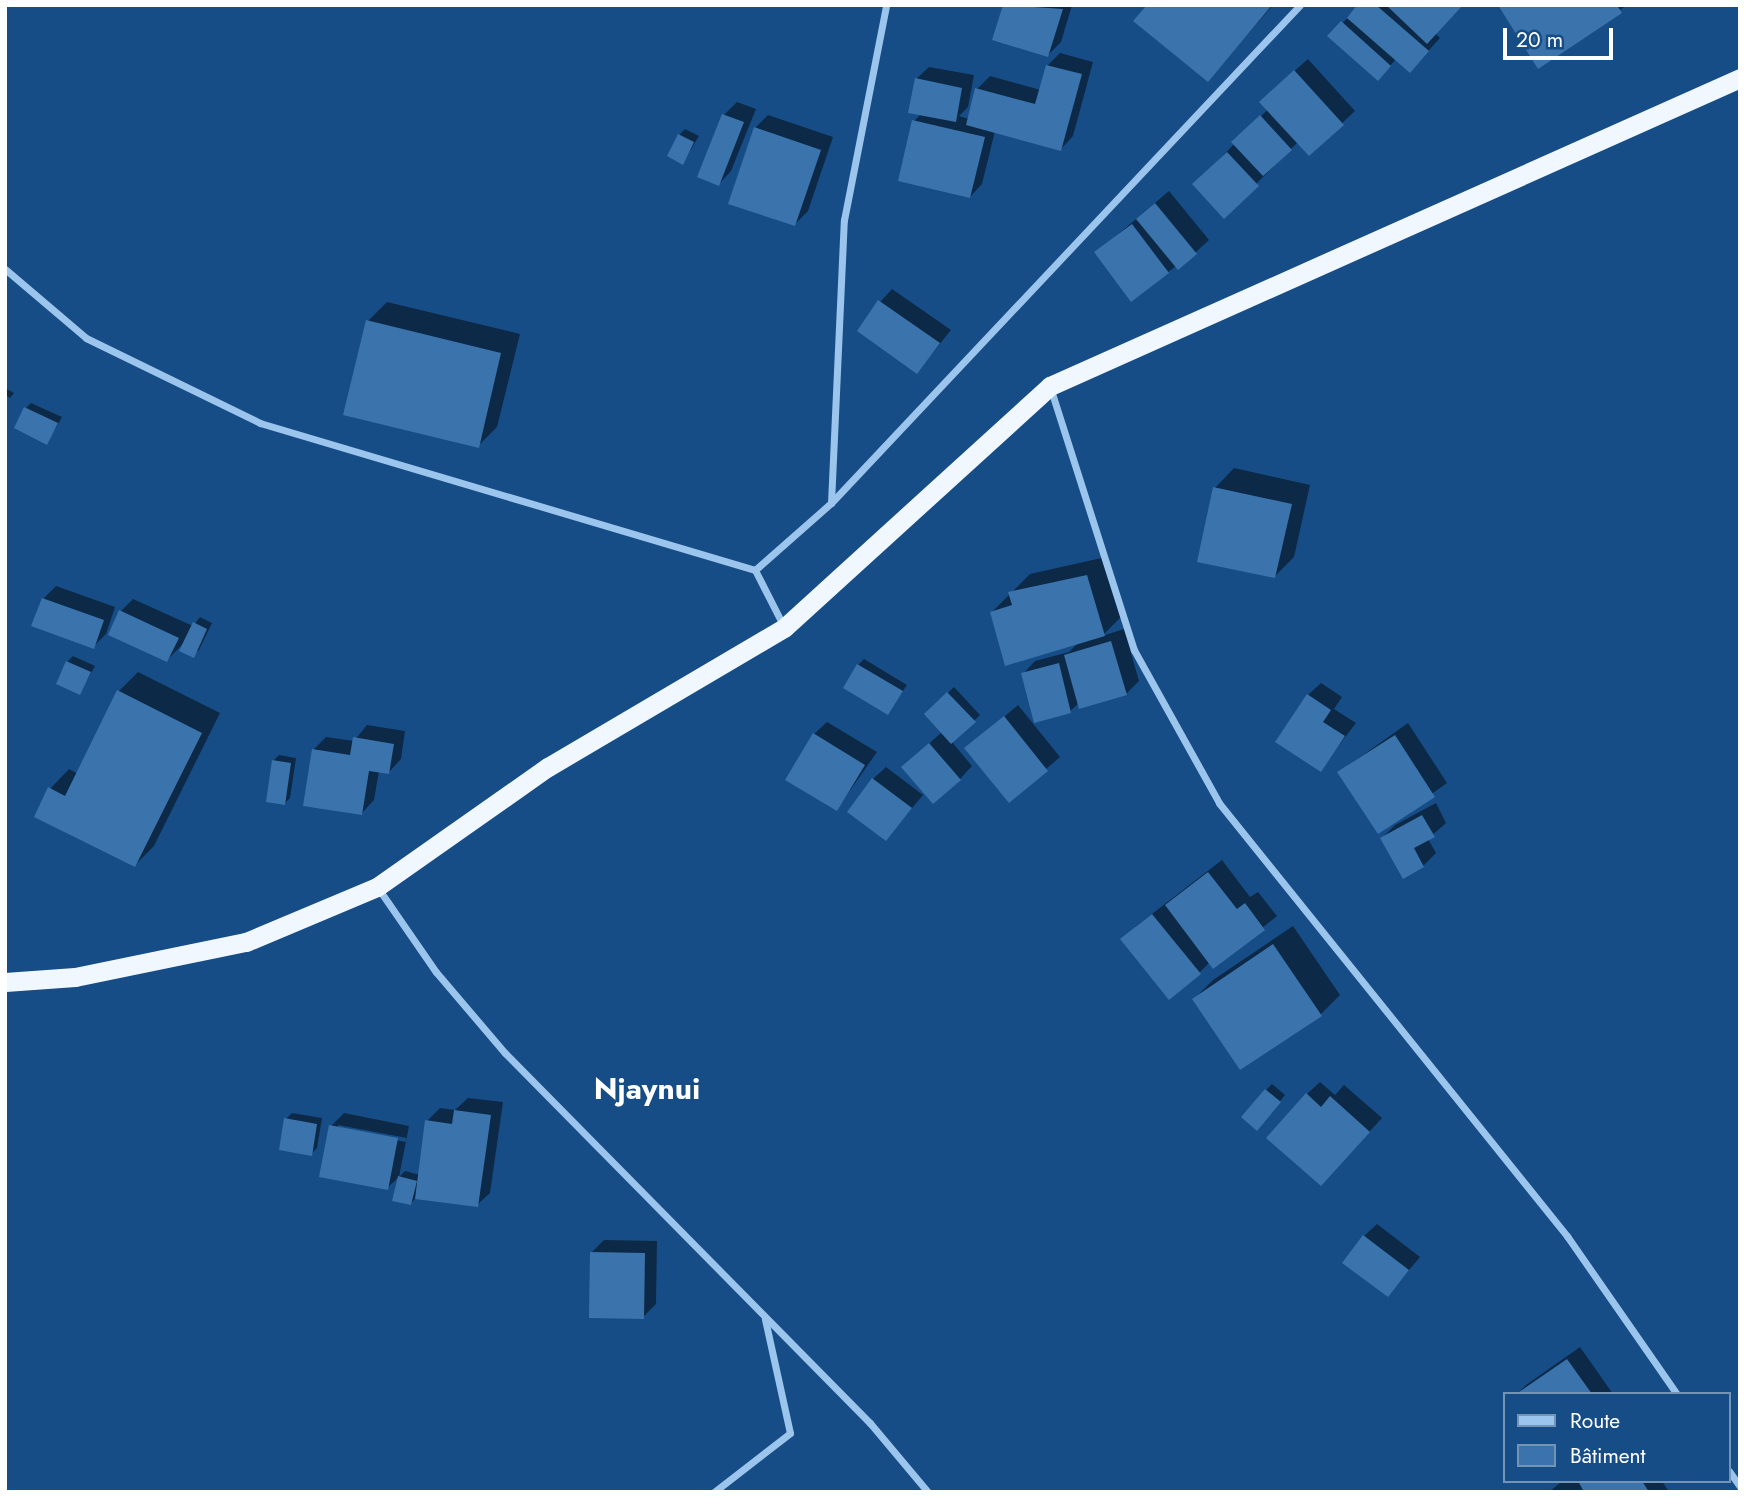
<!DOCTYPE html>
<meta charset="utf-8">
<style>
body{margin:0}
#map{position:relative;width:1745px;height:1497px;overflow:hidden;background:#174d86;font-family:Jost,sans-serif}
div>[style]{position:absolute}
.shadow>*{inset:0;background:#0007}
.building>*{inset:0;background:#3b74ad}
.minor>*{height:7px;margin:-3.5px;padding:0 3.5px;transform-origin:3.5px;border-radius:3.5px;background:#9cc5ed}
.trunk>*{height:19px;margin:-9.5px;padding:0 9.5px;transform-origin:9.5px;border-radius:9.5px;background:#f1f7ff}
span{translate:-50% -50%;white-space:nowrap;text-align:center;line-height:1.15;-webkit-text-stroke:5px #174d86;paint-order:stroke}
.quarter-label{font-size:30px;color:#fff;font-weight:700}
.frame{position:absolute;inset:0;border:7px solid #fff;pointer-events:none}
.legend{position:absolute;left:1503px;top:1392px;width:228px;height:91px;box-sizing:border-box;background:#174d86;border:2px solid #7494b6;margin:0;padding:9px 12px;list-style:none;font-size:21px;color:#fff}
.legend li{display:flex;align-items:center;gap:14px;height:35px}
.legend b{width:35px;border:2px solid #7494b6}
.scale{position:absolute;left:1503px;top:28px;width:110px;height:32px;box-sizing:border-box;border:4px solid #fff;border-top:0;padding-left:9px;font-size:21px;line-height:24px;white-space:nowrap;color:#fff;-webkit-text-stroke:5px #174d86;paint-order:stroke}
</style>
<div id="map">
<div class="shadow">
<i style="clip-path:polygon(1005px 5px,1072px 5px,1061px 42px,1048px 55px)"></i>
<i style="clip-path:polygon(1149px 5px,1273px 5px,1208px 80px)"></i>
<i style="clip-path:polygon(1360px 5px,1462px 5px,1435px 33px,1440px 38px,1422px 58px,1396px 59px,1384px 73px,1330px 36px)"></i>
<i style="clip-path:polygon(1500px 5px,1627px 5px,1538px 67px)"></i>
<i style="clip-path:polygon(1060px 53px,1093px 62px,1073px 136px,1061px 149px,995px 131px,982px 184px,970px 197px,914px 121px,921px 114px,916px 79px,929px 67px,974px 75px,968px 107px,959px 116px,969px 119px,977px 89px,990px 76px,1041px 90px,1047px 66px)"></i>
<i style="clip-path:polygon(1308px 59px,1355px 111px,1309px 154px,1298px 142px,1224px 216px,1207px 172px,1268px 109px,1274px 89px)"></i>
<i style="clip-path:polygon(737px 102px,756px 109px,731px 171px,719px 184px,699px 176px,724px 115px)"></i>
<i style="clip-path:polygon(768px 115px,833px 137px,808px 211px,795px 224px,755px 128px)"></i>
<i style="clip-path:polygon(685px 129px,699px 136px,683px 162px,679px 135px)"></i>
<i style="clip-path:polygon(1169px 191px,1209px 240px,1196px 252px,1168px 272px,1096px 253px)"></i>
<i style="clip-path:polygon(892px 289px,951px 330px,917px 372px,880px 302px)"></i>
<i style="clip-path:polygon(387px 302px,520px 334px,497px 427px,478px 446px,368px 321px)"></i>
<i style="clip-path:polygon(5px 388px,14px 393px,10px 398px,5px 395px)"></i>
<i style="clip-path:polygon(31px 403px,62px 417px,47px 443px,25px 409px)"></i>
<i style="clip-path:polygon(1234px 468px,1310px 485px,1294px 557px,1275px 576px,1215px 488px)"></i>
<i style="clip-path:polygon(1106px 557px,1123px 615px,1102px 636px,1124px 629px,1139px 681px,1126px 694px,1079px 703px,1070px 711px,1023px 674px,1035px 661px,1069px 652px,1080px 641px,992px 612px,1030px 574px)"></i>
<i style="clip-path:polygon(56px 586px,115px 607px,106px 634px,93px 647px,43px 599px)"></i>
<i style="clip-path:polygon(133px 599px,193px 626px,200px 617px,212px 623px,199px 650px,193px 655px,184px 643px,167px 660px,121px 611px)"></i>
<i style="clip-path:polygon(73px 656px,95px 666px,80px 693px,67px 662px)"></i>
<i style="clip-path:polygon(864px 659px,907px 685px,888px 713px,858px 665px)"></i>
<i style="clip-path:polygon(138px 672px,220px 713px,154px 846px,135px 865px,50px 789px,69px 769px,78px 774px,119px 691px)"></i>
<i style="clip-path:polygon(1321px 683px,1342px 697px,1334px 709px,1356px 723px,1320px 770px,1308px 695px)"></i>
<i style="clip-path:polygon(954px 687px,980px 715px,952px 742px,972px 766px,960px 779px,903px 767px,942px 732px,926px 714px)"></i>
<i style="clip-path:polygon(1018px 705px,1060px 757px,1009px 801px,967px 748px)"></i>
<i style="clip-path:polygon(827px 722px,877px 752px,837px 809px,814px 734px)"></i>
<i style="clip-path:polygon(1408px 723px,1447px 783px,1378px 832px,1339px 772px)"></i>
<i style="clip-path:polygon(367px 725px,405px 731px,401px 759px,389px 772px,379px 771px,374px 800px,362px 813px,313px 750px,326px 737px,354px 741px)"></i>
<i style="clip-path:polygon(279px 755px,296px 758px,290px 798px,284px 804px,273px 761px)"></i>
<i style="clip-path:polygon(886px 767px,923px 795px,886px 839px,873px 779px)"></i>
<i style="clip-path:polygon(1436px 803px,1446px 823px,1428px 839px,1436px 853px,1423px 866px,1382px 838px,1395px 825px)"></i>
<i style="clip-path:polygon(1222px 860px,1250px 897px,1258px 892px,1277px 916px,1214px 967px,1210px 962px,1199px 973px,1135px 927px)"></i>
<i style="clip-path:polygon(1293px 926px,1340px 995px,1321px 1014px,1194px 999px,1213px 980px)"></i>
<i style="clip-path:polygon(1320px 1082px,1335px 1095px,1344px 1085px,1382px 1118px,1333px 1171px,1307px 1094px)"></i>
<i style="clip-path:polygon(1272px 1084px,1285px 1095px,1263px 1123px,1266px 1090px)"></i>
<i style="clip-path:polygon(evenodd,468px 1098px,503px 1102px,490px 1193px,477px 1205px,417px 1197px,411px 1203px,394px 1200px,400px 1176px,387px 1188px,331px 1126px,344px 1113px,409px 1126px,399px 1177px,405px 1171px,420px 1175px,427px 1121px,440px 1108px,455px 1110px,468px 1098px,338px 1125px,407px 1138px,406px 1142px,338px 1129px,338px 1125px)"></i>
<i style="clip-path:polygon(292px 1113px,322px 1118px,317px 1148px,311px 1154px,286px 1119px)"></i>
<i style="clip-path:polygon(1377px 1224px,1420px 1257px,1388px 1295px,1364px 1236px)"></i>
<i style="clip-path:polygon(604px 1240px,657px 1241px,656px 1304px,643px 1317px,592px 1252px)"></i>
<i style="clip-path:polygon(1580px 1347px,1613px 1394px,1517px 1394px,1526px 1385px)"></i>
<i style="clip-path:polygon(1562px 1481px,1662px 1481px,1669px 1492px,1549px 1492px)"></i>
</div>
<div class="building">
<i style="clip-path:polygon(1003px 5px,1063px 9px,1048px 57px,992px 40px)"></i>
<i style="clip-path:polygon(1147px 5px,1272px 5px,1208px 82px,1133px 21px)"></i>
<i style="clip-path:polygon(1357px 5px,1376px 5px,1429px 51px,1410px 73px,1347px 18px)"></i>
<i style="clip-path:polygon(1386px 5px,1463px 5px,1427px 44px)"></i>
<i style="clip-path:polygon(1498px 5px,1617px 5px,1622px 13px,1538px 69px)"></i>
<i style="clip-path:polygon(1341px 21px,1391px 66px,1378px 81px,1327px 36px)"></i>
<i style="clip-path:polygon(1046px 65px,1082px 74px,1061px 151px,966px 125px,975px 88px,1035px 104px)"></i>
<i style="clip-path:polygon(1294px 70px,1344px 125px,1309px 156px,1259px 102px)"></i>
<i style="clip-path:polygon(915px 78px,962px 88px,956px 122px,908px 113px)"></i>
<i style="clip-path:polygon(722px 114px,744px 122px,719px 186px,697px 177px)"></i>
<i style="clip-path:polygon(1260px 115px,1292px 150px,1263px 176px,1231px 142px)"></i>
<i style="clip-path:polygon(912px 120px,985px 137px,970px 198px,898px 181px)"></i>
<i style="clip-path:polygon(754px 127px,821px 150px,795px 226px,728px 204px)"></i>
<i style="clip-path:polygon(678px 134px,694px 142px,683px 165px,667px 156px)"></i>
<i style="clip-path:polygon(1227px 152px,1259px 186px,1224px 219px,1192px 184px)"></i>
<i style="clip-path:polygon(1155px 203px,1197px 254px,1178px 270px,1136px 219px)"></i>
<i style="clip-path:polygon(1132px 224px,1169px 273px,1131px 302px,1094px 252px)"></i>
<i style="clip-path:polygon(878px 300px,940px 343px,917px 374px,857px 331px)"></i>
<i style="clip-path:polygon(366px 320px,501px 353px,479px 448px,343px 415px)"></i>
<i style="clip-path:polygon(24px 407px,58px 423px,47px 445px,14px 428px)"></i>
<i style="clip-path:polygon(1213px 487px,1292px 504px,1275px 578px,1197px 562px)"></i>
<i style="clip-path:polygon(1087px 575px,1105px 636px,1005px 666px,990px 612px,1012px 605px,1008px 592px)"></i>
<i style="clip-path:polygon(42px 598px,104px 620px,94px 649px,31px 626px)"></i>
<i style="clip-path:polygon(119px 610px,179px 638px,167px 662px,108px 635px)"></i>
<i style="clip-path:polygon(193px 622px,207px 629px,194px 658px,179px 651px)"></i>
<i style="clip-path:polygon(1111px 641px,1127px 695px,1079px 709px,1064px 655px)"></i>
<i style="clip-path:polygon(66px 661px,91px 672px,80px 695px,56px 684px)"></i>
<i style="clip-path:polygon(1059px 663px,1071px 713px,1034px 723px,1021px 673px)"></i>
<i style="clip-path:polygon(857px 664px,903px 691px,888px 715px,843px 688px)"></i>
<i style="clip-path:polygon(117px 690px,202px 733px,135px 867px,34px 817px,48px 787px,65px 796px)"></i>
<i style="clip-path:polygon(947px 692px,976px 722px,951px 744px,924px 714px)"></i>
<i style="clip-path:polygon(1307px 694px,1331px 710px,1323px 722px,1345px 736px,1321px 772px,1275px 742px)"></i>
<i style="clip-path:polygon(1004px 716px,1048px 771px,1009px 803px,964px 748px)"></i>
<i style="clip-path:polygon(813px 733px,865px 765px,837px 811px,785px 780px)"></i>
<i style="clip-path:polygon(1395px 735px,1435px 797px,1378px 834px,1337px 772px)"></i>
<i style="clip-path:polygon(353px 737px,394px 744px,389px 774px,369px 771px,362px 815px,303px 806px,312px 749px,350px 755px)"></i>
<i style="clip-path:polygon(929px 743px,961px 780px,933px 804px,901px 767px)"></i>
<i style="clip-path:polygon(272px 760px,291px 763px,285px 805px,266px 802px)"></i>
<i style="clip-path:polygon(872px 778px,912px 808px,886px 841px,847px 812px)"></i>
<i style="clip-path:polygon(1422px 815px,1435px 837px,1414px 848px,1424px 867px,1403px 879px,1380px 838px)"></i>
<i style="clip-path:polygon(1208px 872px,1237px 909px,1245px 903px,1265px 930px,1213px 969px,1165px 905px)"></i>
<i style="clip-path:polygon(1152px 914px,1201px 974px,1169px 1000px,1120px 939px)"></i>
<i style="clip-path:polygon(1273px 944px,1322px 1016px,1240px 1070px,1192px 999px)"></i>
<i style="clip-path:polygon(1265px 1089px,1281px 1102px,1257px 1131px,1241px 1117px)"></i>
<i style="clip-path:polygon(1306px 1093px,1321px 1107px,1330px 1096px,1370px 1132px,1321px 1186px,1266px 1138px)"></i>
<i style="clip-path:polygon(454px 1110px,491px 1115px,478px 1207px,415px 1199px,425px 1120px,452px 1124px)"></i>
<i style="clip-path:polygon(284px 1118px,317px 1124px,312px 1156px,279px 1150px)"></i>
<i style="clip-path:polygon(329px 1125px,398px 1138px,388px 1190px,319px 1177px)"></i>
<i style="clip-path:polygon(398px 1176px,417px 1181px,411px 1205px,392px 1201px)"></i>
<i style="clip-path:polygon(1363px 1235px,1409px 1270px,1388px 1297px,1342px 1263px)"></i>
<i style="clip-path:polygon(590px 1252px,645px 1253px,644px 1319px,589px 1318px)"></i>
<i style="clip-path:polygon(1567px 1359px,1592px 1394px,1516px 1394px)"></i>
<i style="clip-path:polygon(1578px 1481px,1642px 1481px,1649px 1492px,1584px 1492px)"></i>
</div>
<div class="minor">
<i style="left:5px;top:269px;width:106px;rotate:40.4deg"></i>
<i style="left:86px;top:338px;width:194px;rotate:26deg"></i>
<i style="left:260px;top:423px;width:516px;rotate:16.54deg"></i>
<i style="left:755px;top:570px;width:62px;rotate:63deg"></i>
<i style="left:1051px;top:390px;width:273px;rotate:72.3deg"></i>
<i style="left:1134px;top:650px;width:175px;rotate:60.9deg"></i>
<i style="left:1219px;top:803px;width:556px;rotate:51.21deg"></i>
<i style="left:1567px;top:1236px;width:193px;rotate:55.2deg"></i>
<i style="left:831px;top:503px;width:283px;rotate:-87.4deg"></i>
<i style="left:844px;top:220px;width:219px;rotate:-78.9deg"></i>
<i style="left:755px;top:570px;width:101px;rotate:-41.4deg"></i>
<i style="left:831px;top:503px;width:684px;rotate:-46.72deg"></i>
<i style="left:378px;top:888px;width:102px;rotate:55.4deg"></i>
<i style="left:436px;top:972px;width:106px;rotate:49.6deg"></i>
<i style="left:505px;top:1053px;width:520px;rotate:45.39deg"></i>
<i style="left:870px;top:1423px;width:90px;rotate:50deg"></i>
<i style="left:1729px;top:1471px;width:19px;rotate:55deg"></i>
<i style="left:714px;top:1492px;width:96px;rotate:-37.8deg"></i>
<i style="left:790px;top:1433px;width:117px;rotate:-102.4deg"></i>
</div>
<div class="trunk">
<i style="left:5px;top:982px;width:70px;rotate:-4.1deg"></i>
<i style="left:75px;top:977px;width:175px;rotate:-11.6deg"></i>
<i style="left:246px;top:942px;width:142px;rotate:-22.8deg"></i>
<i style="left:377px;top:887px;width:209px;rotate:-35.1deg"></i>
<i style="left:548px;top:767px;width:274px;rotate:-30.5deg"></i>
<i style="left:784px;top:628px;width:360px;rotate:-42.3deg"></i>
<i style="left:1050px;top:386px;width:756px;rotate:-24.05deg"></i>
</div>
<div class="quarter-label">
<span style="left:647px;top:1089px">Njaynui</span>
</div>
<div class="frame"></div>
<ul class="legend">
<li><b style="height:9px;background:#9cc5ed"></b>Route</li>
<li><b style="height:19px;background:#3b74ad"></b>Bâtiment</li>
</ul>
<div class="scale">20 m</div>
</div>
